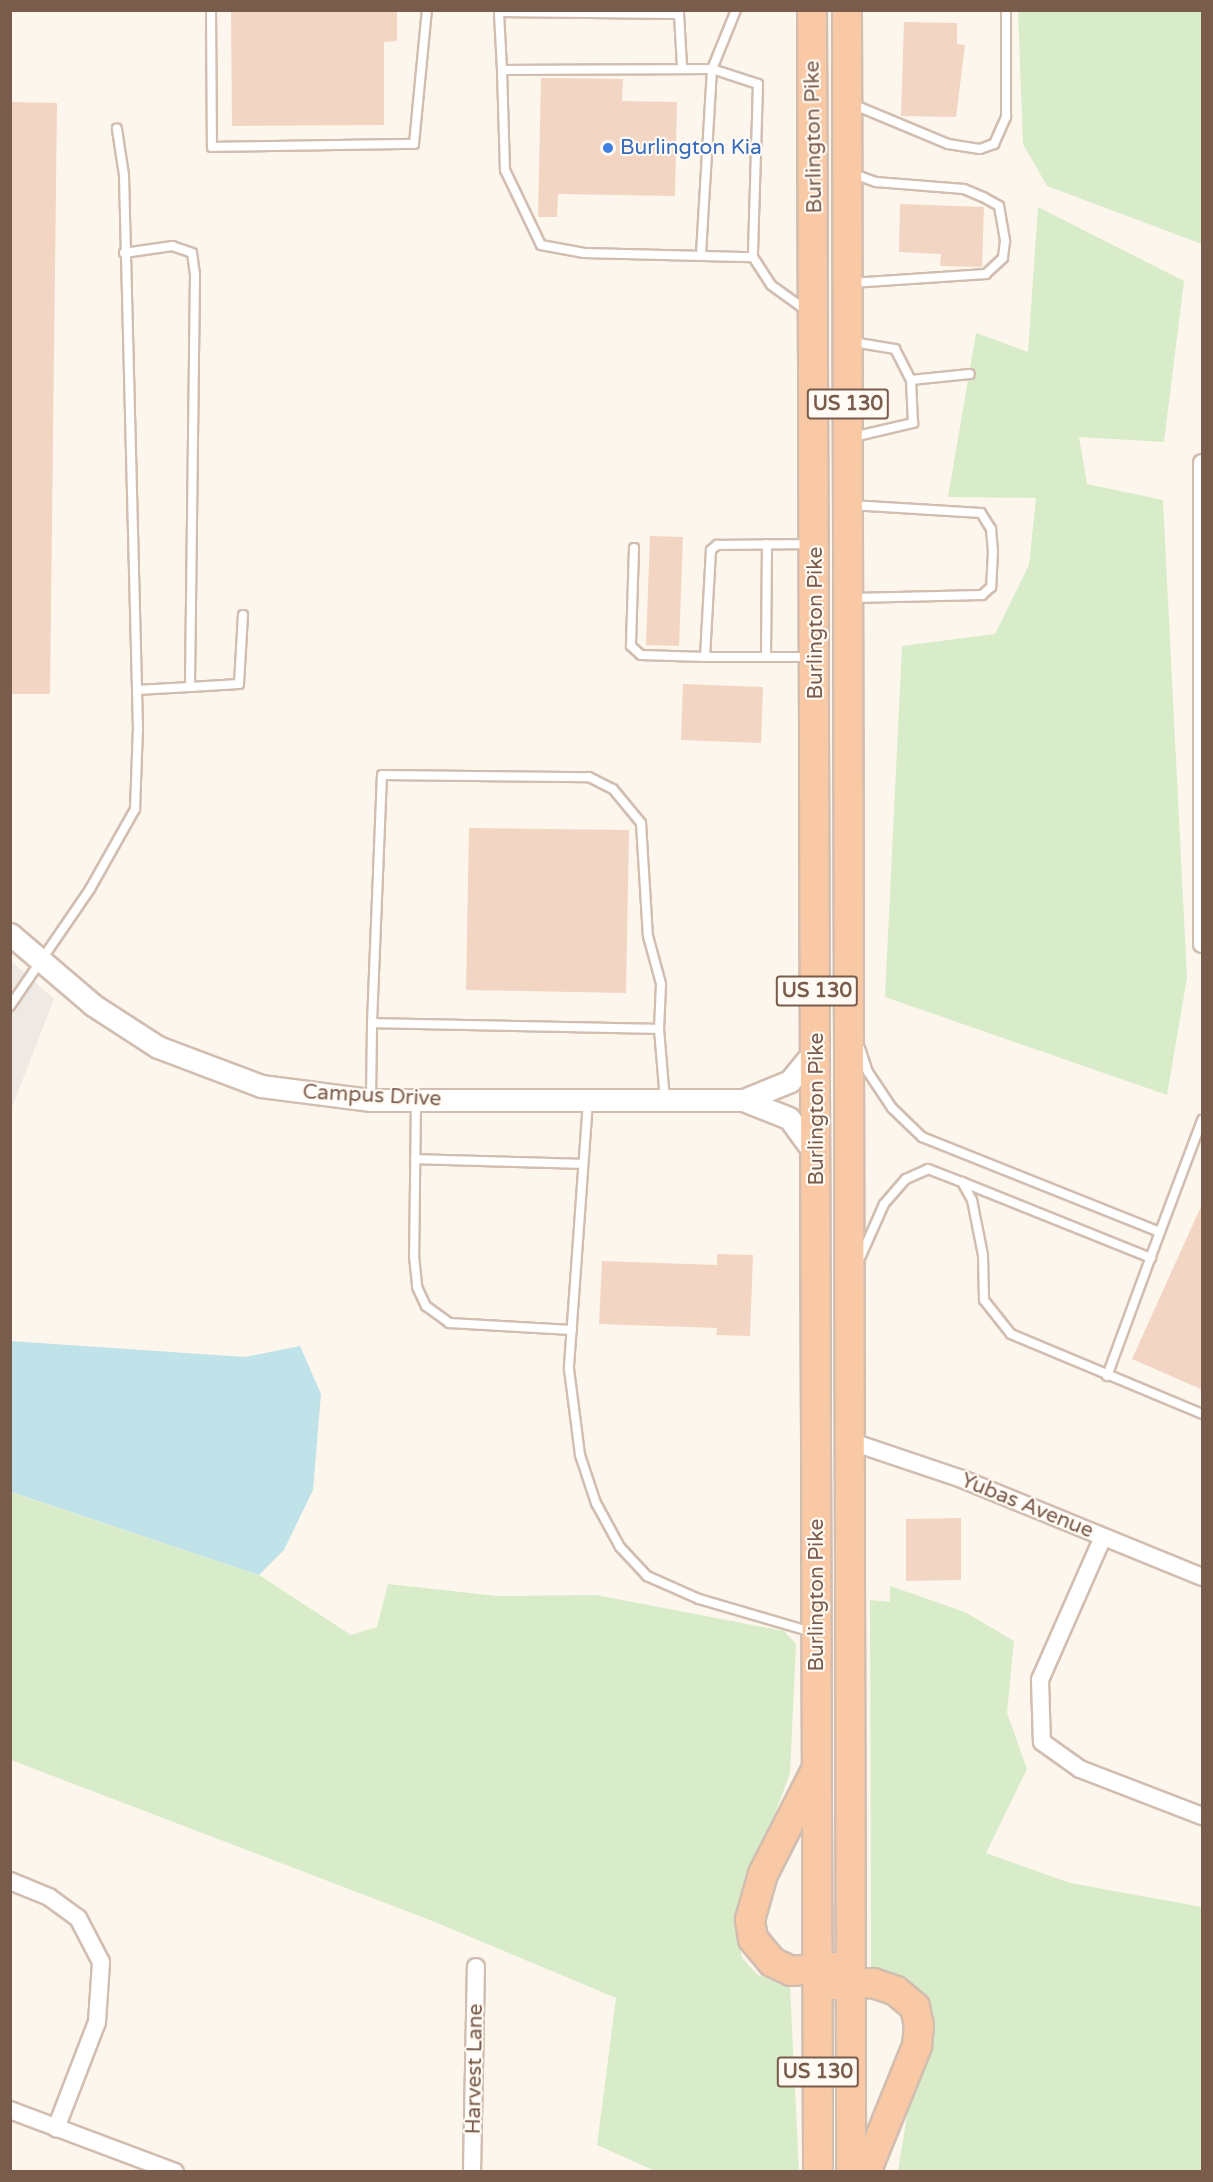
<!DOCTYPE html>
<style>
body{margin:0}
#map{position:relative;width:1213px;height:2182px;overflow:hidden;background:#fdf6ec;font-family:"Varela Round",sans-serif}
div>[style]{position:absolute}
.industrial>*{inset:0;background:#efe9e4}
.green>*{inset:0;background:#d8ecc9}
.water>*{inset:0;background:#bfe3e8}
.building>*{inset:0;background:#f3d5c3}
.roads{filter:drop-shadow(2px 0 #d1beb0) drop-shadow(-2px 0 #d1beb0) drop-shadow(0 2px #d1beb0) drop-shadow(0 -2px #d1beb0)}
.service>*{height:8px;margin:-4px;padding:0 4px;transform-origin:4px;border-radius:4px;background:#fff}
.minor>*{height:16px;margin:-8px;padding:0 8px;transform-origin:8px;border-radius:8px;background:#fff}
.tertiary>*{height:21px;margin:-10.5px;padding:0 10.5px;transform-origin:10.5px;border-radius:10.5px;background:#fff}
.trunk>*{height:28px;margin:-14px;padding:0 14px;transform-origin:14px;border-radius:14px;background:#f9c8a4}
.dots>*{width:16px;height:16px;translate:-50% -50%;box-sizing:border-box;border:3px solid #fffaf3;border-radius:50%}
span{translate:-50% -50%;white-space:nowrap;text-align:center;line-height:1.15;-webkit-text-stroke:4.5px #fffaf3;paint-order:stroke}
.shield-label span{padding:2px 4px;background:#fffaf3;border:2px solid;border-radius:4px;-webkit-text-stroke-width:0}
.shield-label{font-size:20px;color:#7a5c4d;font-weight:700}
.street-label{font-size:21px;color:#7a5c4d}
.shop-label{font-size:21px;color:#366cbe}
.left{translate:0 -50%;text-align:left}
.frame{position:absolute;inset:0;border:12px solid #7a5c4d;pointer-events:none}
</style>
<div id="map">
<div class="industrial">
<i style="clip-path:polygon(11px 961px,54px 999px,11px 1110px)"></i>
</div>
<div class="green">
<i style="clip-path:polygon(1018px 11px,1202px 11px,1202px 244px,1047px 186px,1023px 144px)"></i>
<i style="clip-path:polygon(1038px 207px,1184px 281px,1164px 442px,1079px 437px,1087px 484px,1163px 500px,1187px 978px,1167px 1095px,885px 997px,902px 646px,995px 634px,1029px 565px,1036px 498px,948px 497px,976px 333px,1028px 352px)"></i>
<i style="clip-path:polygon(10px 1492px,259px 1575px,351px 1635px,377px 1627px,388px 1584px,497px 1596px,596px 1595px,784px 1631px,796px 1644px,790px 1773px,736px 1920px,742px 1958px,758px 1975px,790px 1986px,799px 2171px,655px 2171px,597px 2145px,616px 1998px,435px 1922px,11px 1760px)"></i>
<i style="clip-path:polygon(890px 1586px,965px 1612px,1014px 1641px,1007px 1713px,1027px 1769px,986px 1853px,1070px 1883px,1202px 1907px,1202px 2171px,898px 2171px,909px 2103px,934px 2040px,928px 2006px,871px 1970px,870px 1600px,890px 1602px)"></i>
</div>
<div class="water">
<i style="clip-path:polygon(10px 1341px,245px 1357px,300px 1346px,321px 1394px,313px 1490px,284px 1550px,259px 1575px,11px 1492px)"></i>
</div>
<div class="building">
<i style="clip-path:polygon(231px 10px,397px 10px,397px 41px,384px 42px,384px 125px,232px 126px)"></i>
<i style="clip-path:polygon(904px 22px,957px 23px,957px 44px,965px 45px,956px 117px,901px 116px)"></i>
<i style="clip-path:polygon(541px 78px,623px 79px,622px 101px,677px 102px,675px 196px,558px 194px,557px 217px,538px 217px)"></i>
<i style="clip-path:polygon(10px 102px,57px 103px,50px 694px,10px 694px)"></i>
<i style="clip-path:polygon(900px 204px,984px 207px,982px 267px,940px 266px,941px 254px,899px 252px)"></i>
<i style="clip-path:polygon(650px 536px,683px 537px,679px 646px,646px 645px)"></i>
<i style="clip-path:polygon(683px 684px,763px 687px,761px 743px,681px 740px)"></i>
<i style="clip-path:polygon(469px 828px,629px 830px,626px 993px,466px 990px)"></i>
<i style="clip-path:polygon(1203px 1202px,1203px 1390px,1132px 1359px)"></i>
<i style="clip-path:polygon(717px 1254px,753px 1255px,750px 1336px,716px 1335px,717px 1328px,599px 1324px,602px 1261px,717px 1265px)"></i>
<i style="clip-path:polygon(961px 1518px,961px 1580px,906px 1581px,906px 1519px)"></i>
</div>
<div class="roads">
<div class="service">
<i style="left:211px;top:10px;width:137px;rotate:89.6deg"></i>
<i style="left:212px;top:147px;width:202px;rotate:-0.9deg"></i>
<i style="left:414px;top:144px;width:135px;rotate:-84.5deg"></i>
<i style="left:736px;top:10px;width:64px;rotate:112.1deg"></i>
<i style="left:712px;top:69px;width:210px;rotate:179.7deg"></i>
<i style="left:502px;top:70px;width:100px;rotate:88.3deg"></i>
<i style="left:505px;top:170px;width:83px;rotate:64.4deg"></i>
<i style="left:541px;top:245px;width:44px;rotate:10.5deg"></i>
<i style="left:584px;top:253px;width:169px;rotate:1.4deg"></i>
<i style="left:753px;top:257px;width:33px;rotate:57deg"></i>
<i style="left:771px;top:285px;width:44px;rotate:35.8deg"></i>
<i style="left:502px;top:70px;width:58px;rotate:-93deg"></i>
<i style="left:499px;top:12px;width:180px;rotate:0.6deg"></i>
<i style="left:679px;top:14px;width:52px;rotate:86.7deg"></i>
<i style="left:852px;top:104px;width:104px;rotate:22.6deg"></i>
<i style="left:948px;top:144px;width:32px;rotate:9deg"></i>
<i style="left:980px;top:149px;width:15px;rotate:-20deg"></i>
<i style="left:994px;top:144px;width:30px;rotate:-66deg"></i>
<i style="left:1006px;top:117px;width:107px;rotate:-90deg"></i>
<i style="left:851px;top:173px;width:27px;rotate:20deg"></i>
<i style="left:876px;top:182px;width:88px;rotate:4.5deg"></i>
<i style="left:964px;top:189px;width:21px;rotate:23deg"></i>
<i style="left:983px;top:197px;width:18px;rotate:29deg"></i>
<i style="left:999px;top:206px;width:36px;rotate:80deg"></i>
<i style="left:1005px;top:241px;width:17px;rotate:97deg"></i>
<i style="left:1003px;top:258px;width:23px;rotate:137deg"></i>
<i style="left:986px;top:274px;width:135px;rotate:176.2deg"></i>
<i style="left:124px;top:253px;width:49px;rotate:-8.3deg"></i>
<i style="left:172px;top:246px;width:21px;rotate:19deg"></i>
<i style="left:192px;top:253px;width:22px;rotate:82deg"></i>
<i style="left:195px;top:275px;width:412px;rotate:90.7deg"></i>
<i style="left:190px;top:687px;width:53px;rotate:176.8deg"></i>
<i style="left:701px;top:254px;width:185px;rotate:-86.6deg"></i>
<i style="left:712px;top:69px;width:48px;rotate:18.1deg"></i>
<i style="left:758px;top:84px;width:173px;rotate:91.7deg"></i>
<i style="left:853px;top:342px;width:43px;rotate:9.5deg"></i>
<i style="left:895px;top:349px;width:35px;rotate:63deg"></i>
<i style="left:853px;top:437px;width:62px;rotate:-13.1deg"></i>
<i style="left:913px;top:423px;width:43px;rotate:-92.7deg"></i>
<i style="left:911px;top:380px;width:59px;rotate:-5.8deg"></i>
<i style="left:851px;top:505px;width:130px;rotate:3.5deg"></i>
<i style="left:981px;top:513px;width:19px;rotate:58deg"></i>
<i style="left:991px;top:529px;width:23px;rotate:85deg"></i>
<i style="left:993px;top:552px;width:35px;rotate:93deg"></i>
<i style="left:991px;top:587px;width:12px;rotate:138deg"></i>
<i style="left:982px;top:595px;width:129px;rotate:178.7deg"></i>
<i style="left:634px;top:548px;width:98px;rotate:91.8deg"></i>
<i style="left:631px;top:646px;width:13px;rotate:42deg"></i>
<i style="left:641px;top:655px;width:64px;rotate:1.8deg"></i>
<i style="left:705px;top:657px;width:107px;rotate:-86.8deg"></i>
<i style="left:711px;top:550px;width:8px;rotate:-40deg"></i>
<i style="left:717px;top:545px;width:92px;rotate:-0.6deg"></i>
<i style="left:705px;top:657px;width:104px"></i>
<i style="left:766px;top:657px;width:113px;rotate:-89.5deg"></i>
<i style="left:190px;top:687px;width:49px;rotate:-3.5deg"></i>
<i style="left:239px;top:684px;width:69px;rotate:-86.7deg"></i>
<i style="left:10px;top:1006px;width:142px;rotate:-55.6deg"></i>
<i style="left:90px;top:889px;width:92px;rotate:-60.6deg"></i>
<i style="left:135px;top:809px;width:80px;rotate:-87.9deg"></i>
<i style="left:138px;top:729px;width:554px;rotate:-91.45deg"></i>
<i style="left:124px;top:175px;width:47px;rotate:-98.7deg"></i>
<i style="left:372px;top:1023px;width:248px;rotate:-87.7deg"></i>
<i style="left:382px;top:775px;width:207px;rotate:0.6deg"></i>
<i style="left:589px;top:777px;width:27px;rotate:27deg"></i>
<i style="left:613px;top:789px;width:44px;rotate:50.5deg"></i>
<i style="left:641px;top:823px;width:113px;rotate:86.5deg"></i>
<i style="left:648px;top:936px;width:50px;rotate:74.8deg"></i>
<i style="left:661px;top:984px;width:45px;rotate:92.5deg"></i>
<i style="left:860px;top:1048px;width:25px;rotate:72deg"></i>
<i style="left:868px;top:1072px;width:43px;rotate:56.3deg"></i>
<i style="left:892px;top:1108px;width:42px;rotate:44deg"></i>
<i style="left:922px;top:1137px;width:256px;rotate:21.8deg"></i>
<i style="left:1160px;top:1232px;width:120px;rotate:-69.4deg"></i>
<i style="left:371px;top:1098px;width:75px;rotate:-89.2deg"></i>
<i style="left:372px;top:1023px;width:287px;rotate:1.2deg"></i>
<i style="left:659px;top:1029px;width:71px;rotate:85.2deg"></i>
<i style="left:416px;top:1101px;width:155px;rotate:90.7deg"></i>
<i style="left:414px;top:1256px;width:31px;rotate:84deg"></i>
<i style="left:417px;top:1287px;width:21px;rotate:65deg"></i>
<i style="left:426px;top:1306px;width:29px;rotate:36deg"></i>
<i style="left:449px;top:1323px;width:123px;rotate:3.3deg"></i>
<i style="left:588px;top:1101px;width:269px;rotate:94.1deg"></i>
<i style="left:569px;top:1369px;width:87px;rotate:82.7deg"></i>
<i style="left:580px;top:1455px;width:51px;rotate:71.6deg"></i>
<i style="left:596px;top:1503px;width:50px;rotate:61.4deg"></i>
<i style="left:620px;top:1547px;width:40px;rotate:47deg"></i>
<i style="left:647px;top:1576px;width:57px;rotate:23.9deg"></i>
<i style="left:699px;top:1599px;width:118px;rotate:16.3deg"></i>
<i style="left:415px;top:1159px;width:167px;rotate:1.7deg"></i>
<i style="left:962px;top:1182px;width:204px;rotate:21.9deg"></i>
<i style="left:861px;top:1256px;width:57px;rotate:-66.1deg"></i>
<i style="left:884px;top:1204px;width:33px;rotate:-49deg"></i>
<i style="left:906px;top:1179px;width:24px;rotate:-24deg"></i>
<i style="left:928px;top:1169px;width:36px;rotate:21deg"></i>
<i style="left:962px;top:1182px;width:21px;rotate:61deg"></i>
<i style="left:972px;top:1200px;width:56px;rotate:78.7deg"></i>
<i style="left:983px;top:1255px;width:45px;rotate:88.7deg"></i>
<i style="left:984px;top:1300px;width:43px;rotate:51.5deg"></i>
<i style="left:1011px;top:1334px;width:207px;rotate:22.7deg"></i>
<i style="left:1107px;top:1376px;width:153px;rotate:-69.8deg"></i>
</div>
<div class="minor">
<i style="left:1202px;top:463px;width:481px;rotate:90deg"></i>
<i style="left:849px;top:1441px;width:119px;rotate:18.6deg"></i>
<i style="left:962px;top:1479px;width:259px;rotate:22.2deg"></i>
<i style="left:1103px;top:1537px;width:156px;rotate:113.8deg"></i>
<i style="left:1040px;top:1680px;width:62px;rotate:88.2deg"></i>
<i style="left:1042px;top:1742px;width:47px;rotate:35.4deg"></i>
<i style="left:1080px;top:1769px;width:131px;rotate:21.1deg"></i>
<i style="left:10px;top:1881px;width:42px;rotate:22.3deg"></i>
<i style="left:49px;top:1897px;width:36px;rotate:36deg"></i>
<i style="left:78px;top:1918px;width:50px;rotate:62.4deg"></i>
<i style="left:101px;top:1962px;width:60px;rotate:93.8deg"></i>
<i style="left:97px;top:2022px;width:114px;rotate:111.1deg"></i>
<i style="left:10px;top:2110px;width:176px;rotate:20.6deg"></i>
<i style="left:472px;top:2172px;width:205px;rotate:-88.9deg"></i>
</div>
<div class="tertiary">
<i style="left:10px;top:934px;width:109px;rotate:40.5deg"></i>
<i style="left:93px;top:1005px;width:77px;rotate:32.9deg"></i>
<i style="left:158px;top:1047px;width:110px;rotate:20.7deg"></i>
<i style="left:261px;top:1086px;width:111px;rotate:7.3deg"></i>
<i style="left:371px;top:1100px;width:372px"></i>
<i style="left:743px;top:1100px;width:49px;rotate:21.4deg"></i>
<i style="left:789px;top:1118px;width:46px;rotate:53.9deg"></i>
<i style="left:744px;top:1100px;width:50px;rotate:-22.4deg"></i>
<i style="left:790px;top:1081px;width:43px;rotate:-50.7deg"></i>
</div>
<div class="trunk">
<i style="left:812px;top:10px;width:2162px;rotate:89.84deg"></i>
<i style="left:847px;top:10px;width:2162px;rotate:89.89deg"></i>
<i style="left:817px;top:1768px;width:119px;rotate:117deg"></i>
<i style="left:763px;top:1874px;width:48px;rotate:105.8deg"></i>
<i style="left:750px;top:1920px;width:19px;rotate:81deg"></i>
<i style="left:753px;top:1939px;width:30px;rotate:50deg"></i>
<i style="left:772px;top:1962px;width:21px;rotate:25deg"></i>
<i style="left:791px;top:1971px;width:46px;rotate:-5deg"></i>
<i style="left:833px;top:1985px;width:40px;rotate:-2.9deg"></i>
<i style="left:873px;top:1983px;width:24px;rotate:19deg"></i>
<i style="left:896px;top:1991px;width:25px;rotate:40deg"></i>
<i style="left:915px;top:2007px;width:19px;rotate:78deg"></i>
<i style="left:919px;top:2026px;width:20px;rotate:96deg"></i>
<i style="left:917px;top:2046px;width:136px;rotate:112deg"></i>
</div>
</div>
<div class="dots">
<i style="left:608px;top:148px;background:#3f7fe0"></i>
</div>
<div class="shield-label">
<span style="left:848px;top:404px">US 130</span>
<span style="left:817px;top:991px">US 130</span>
<span style="left:818px;top:2072px">US 130</span>
</div>
<div class="street-label">
<span style="left:814px;top:137px;rotate:-91deg">Burlington Pike</span>
<span style="left:816px;top:623px;rotate:-90deg">Burlington Pike</span>
<span style="left:372px;top:1096px;rotate:3deg">Campus Drive</span>
<span style="left:817px;top:1109px;rotate:-90deg">Burlington Pike</span>
<span style="left:1027px;top:1506px;rotate:22deg">Yubas Avenue</span>
<span style="left:817px;top:1595px;rotate:-90deg">Burlington Pike</span>
<span style="left:475px;top:2069px;rotate:-89deg">Harvest Lane</span>
</div>
<div class="shop-label">
<span class="left" style="left:620px;top:148px">Burlington Kia</span>
</div>
<div class="frame"></div>
</div>
